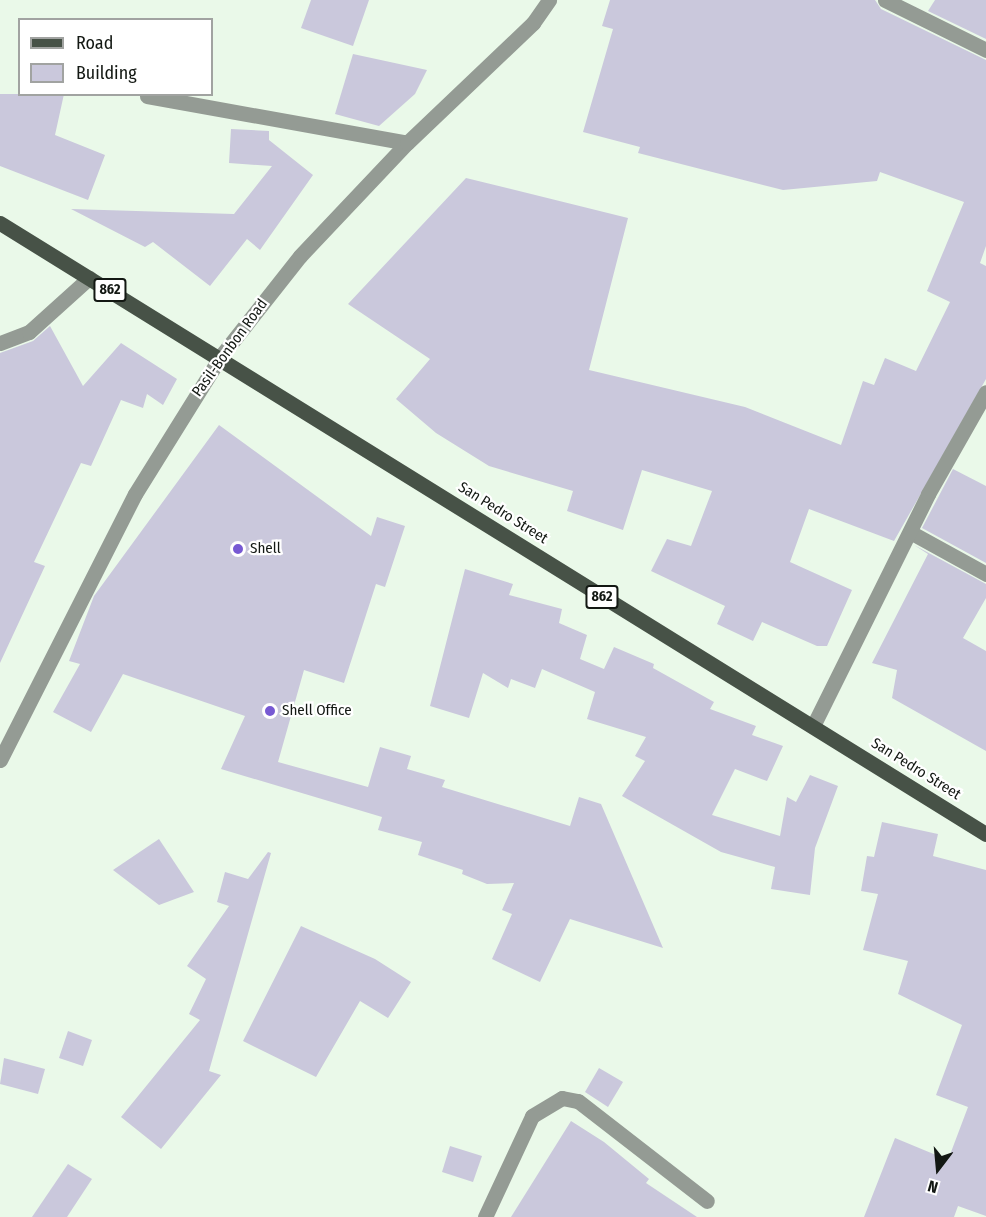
<!DOCTYPE html>
<style>
body{margin:0}
#map{position:relative;width:986px;height:1217px;overflow:hidden;background:#eaf9e9;font-family:"Fira Sans Condensed",sans-serif}
div>[style]{position:absolute}
.building>*{inset:0;background:#cac8dc}
.minor>*{height:15px;margin:-7.5px;padding:0 7.5px;transform-origin:7.5px;border-radius:7.5px;background:#949b94}
.tertiary>*{height:15px;margin:-7.5px;padding:0 7.5px;transform-origin:7.5px;border-radius:7.5px;background:#949b94}
.primary>*{height:15px;margin:-7.5px;padding:0 7.5px;transform-origin:7.5px;border-radius:7.5px;background:#475247}
.dots>*{width:16px;height:16px;translate:-50% -50%;box-sizing:border-box;border:3px solid #fff;border-radius:50%}
span{translate:-50% -50%;white-space:nowrap;text-align:center;line-height:1.15;-webkit-text-stroke:4.5px #fff;paint-order:stroke}
.shield-label span{padding:2px 4px;background:#fff;border:2px solid;border-radius:4px;-webkit-text-stroke-width:0}
.shield-label{font-size:14px;color:#131813;font-weight:700}
.street-label{font-size:15px;color:#131813}
.poi-label{font-size:15px;color:#131813}
.left{translate:0 -50%;text-align:left}
.legend{position:absolute;left:18px;top:18px;width:195px;height:78px;box-sizing:border-box;background:#fff;border:2px solid #a1a3a1;margin:0;padding:8px 10px;list-style:none;font-size:18px;color:#131813}
.legend li{display:flex;align-items:center;gap:12px;height:30px}
.legend b{width:30px;border:2px solid #a1a3a1}
.north{position:absolute;left:908px;top:1139px;width:60px;height:60px;-webkit-text-stroke:4px #fff;paint-order:stroke;rotate:196deg;font-size:16px;font-weight:700;line-height:24px;text-align:center;color:#131813}
.north::after{content:'';display:block;margin:auto;width:21px;height:27px;background:#131813;clip-path:polygon(50% 0,100% 100%,50% 72%,0 100%)}
</style>
<div id="map">
<div class="building">
<i style="clip-path:polygon(311px 0,369px 0,353px 46px,301px 28px)"></i>
<i style="clip-path:polygon(610px 0,875px 0,881px 9px,986px 60px,986px 246px,980px 263px,986px 266px,986px 379px,894px 541px,809px 509px,790px 562px,852px 590px,827px 646px,817px 646px,762px 622px,753px 641px,717px 624px,725px 606px,651px 571px,667px 539px,691px 546px,712px 491px,642px 470px,623px 530px,567px 511px,573px 491px,489px 466px,436px 433px,396px 399px,430px 359px,348px 304px,466px 178px,628px 218px,589px 370px,745px 407px,841px 445px,863px 381px,874px 385px,885px 358px,916px 371px,950px 302px,927px 291px,964px 202px,880px 172px,877px 181px,783px 190px,638px 153px,640px 147px,583px 132px,613px 29px,602px 26px)"></i>
<i style="clip-path:polygon(935px 0,986px 0,986px 39px,928px 11px)"></i>
<i style="clip-path:polygon(353px 54px,427px 70px,415px 94px,379px 126px,335px 114px)"></i>
<i style="clip-path:polygon(0 94px,64px 94px,55px 135px,105px 155px,88px 200px,0 166px)"></i>
<i style="clip-path:polygon(231px 129px,269px 131px,269px 140px,313px 175px,260px 250px,247px 239px,210px 286px,153px 242px,145px 247px,71px 209px,234px 214px,272px 166px,229px 163px)"></i>
<i style="clip-path:polygon(50px 326px,83px 386px,121px 343px,177px 379px,163px 405px,147px 394px,143px 408px,121px 400px,91px 466px,81px 463px,34px 562px,45px 566px,0 663px,0 353px,33px 341px)"></i>
<i style="clip-path:polygon(219px 425px,371px 536px,377px 517px,405px 526px,385px 587px,376px 584px,344px 683px,304px 670px,278px 762px,368px 787px,380px 747px,411px 756px,407px 769px,445px 780px,442px 787px,570px 826px,579px 797px,601px 804px,663px 948px,570px 919px,540px 982px,492px 959px,512px 914px,502px 910px,514px 883px,487px 884px,462px 874px,463px 870px,418px 855px,422px 842px,378px 830px,382px 817px,221px 769px,245px 716px,123px 674px,91px 732px,53px 712px,80px 664px,69px 661px,94px 596px)"></i>
<i style="clip-path:polygon(953px 469px,986px 486px,986px 563px,922px 528px)"></i>
<i style="clip-path:polygon(914px 545px,986px 584px,986px 598px,963px 638px,986px 651px,986px 751px,892px 698px,897px 670px,872px 663px,928px 554px)"></i>
<i style="clip-path:polygon(465px 569px,513px 584px,509px 595px,562px 609px,559px 623px,587px 635px,580px 659px,604px 669px,614px 647px,654px 664px,653px 668px,714px 702px,710px 709px,756px 726px,752px 735px,783px 746px,767px 781px,735px 769px,712px 815px,780px 836px,787px 797px,796px 802px,810px 775px,838px 786px,815px 848px,810px 895px,771px 889px,775px 867px,721px 852px,622px 796px,645px 761px,635px 756px,646px 737px,587px 719px,595px 692px,542px 669px,535px 688px,511px 679px,508px 688px,483px 673px,469px 718px,430px 706px)"></i>
<i style="clip-path:polygon(882px 822px,938px 834px,933px 856px,986px 870px,986px 1216px,958px 1206px,954px 1217px,864px 1217px,895px 1138px,948px 1160px,968px 1107px,936px 1095px,962px 1025px,898px 994px,908px 961px,863px 950px,878px 894px,861px 891px,867px 856px,874px 857px)"></i>
<i style="clip-path:polygon(159px 839px,194px 892px,159px 905px,113px 870px)"></i>
<i style="clip-path:polygon(268px 852px,271px 853px,209px 1071px,221px 1075px,161px 1149px,121px 1117px,200px 1020px,189px 1014px,206px 979px,187px 966px,229px 906px,217px 902px,225px 872px,248px 879px)"></i>
<i style="clip-path:polygon(301px 926px,375px 959px,411px 982px,388px 1018px,360px 1001px,316px 1077px,243px 1041px)"></i>
<i style="clip-path:polygon(68px 1031px,92px 1040px,83px 1066px,59px 1058px)"></i>
<i style="clip-path:polygon(4px 1058px,45px 1069px,38px 1094px,0 1084px)"></i>
<i style="clip-path:polygon(599px 1068px,623px 1082px,608px 1107px,585px 1092px)"></i>
<i style="clip-path:polygon(571px 1121px,604px 1142px,649px 1179px,646px 1183px,697px 1217px,511px 1217px)"></i>
<i style="clip-path:polygon(450px 1146px,482px 1156px,473px 1182px,442px 1172px)"></i>
<i style="clip-path:polygon(68px 1164px,92px 1179px,67px 1217px,32px 1217px)"></i>
</div>
<div class="minor">
<i style="left:885px;top:0;width:113px;rotate:26.3deg"></i>
<i style="left:147px;top:96px;width:264px;rotate:10.2deg"></i>
<i style="left:0;top:343px;width:31px;rotate:-21deg"></i>
<i style="left:29px;top:332px;width:81px;rotate:-42deg"></i>
<i style="left:910px;top:532px;width:87px;rotate:28.9deg"></i>
<i style="left:813px;top:726px;width:259px;rotate:-63.6deg"></i>
<i style="left:928px;top:494px;width:117px;rotate:-60.4deg"></i>
<i style="left:485px;top:1217px;width:111px;rotate:-65deg"></i>
<i style="left:532px;top:1116px;width:35px;rotate:-31deg"></i>
<i style="left:562px;top:1098px;width:16px;rotate:11deg"></i>
<i style="left:578px;top:1101px;width:163px;rotate:37.8deg"></i>
</div>
<div class="tertiary">
<i style="left:0;top:760px;width:298px;rotate:-63.1deg"></i>
<i style="left:135px;top:494px;width:163px;rotate:-58.1deg"></i>
<i style="left:221px;top:356px;width:127px;rotate:-51.7deg"></i>
<i style="left:300px;top:256px;width:156px;rotate:-46.6deg"></i>
<i style="left:407px;top:143px;width:174px;rotate:-43.6deg"></i>
<i style="left:533px;top:23px;width:28px;rotate:-55deg"></i>
</div>
<div class="primary">
<i style="left:0;top:223px;width:1160px;rotate:31.79deg"></i>
</div>
<div class="dots">
<i style="left:238px;top:549px;background:#7759d3"></i>
<i style="left:270px;top:711px;background:#7759d3"></i>
</div>
<div class="shield-label">
<span style="left:110px;top:290px">862</span>
<span style="left:602px;top:597px">862</span>
</div>
<div class="street-label">
<span style="left:230px;top:348px;rotate:-54deg">Pasil-Bonbon Road</span>
<span style="left:503px;top:513px;rotate:32deg">San Pedro Street</span>
<span style="left:916px;top:769px;rotate:32deg">San Pedro Street</span>
</div>
<div class="poi-label">
<span class="left" style="left:250px;top:549px">Shell</span>
<span class="left" style="left:282px;top:711px">Shell Office</span>
</div>
<ul class="legend">
<li><b style="height:8px;background:#475247"></b>Road</li>
<li><b style="height:16px;background:#cac8dc"></b>Building</li>
</ul>
<div class="north">N</div>
</div>
